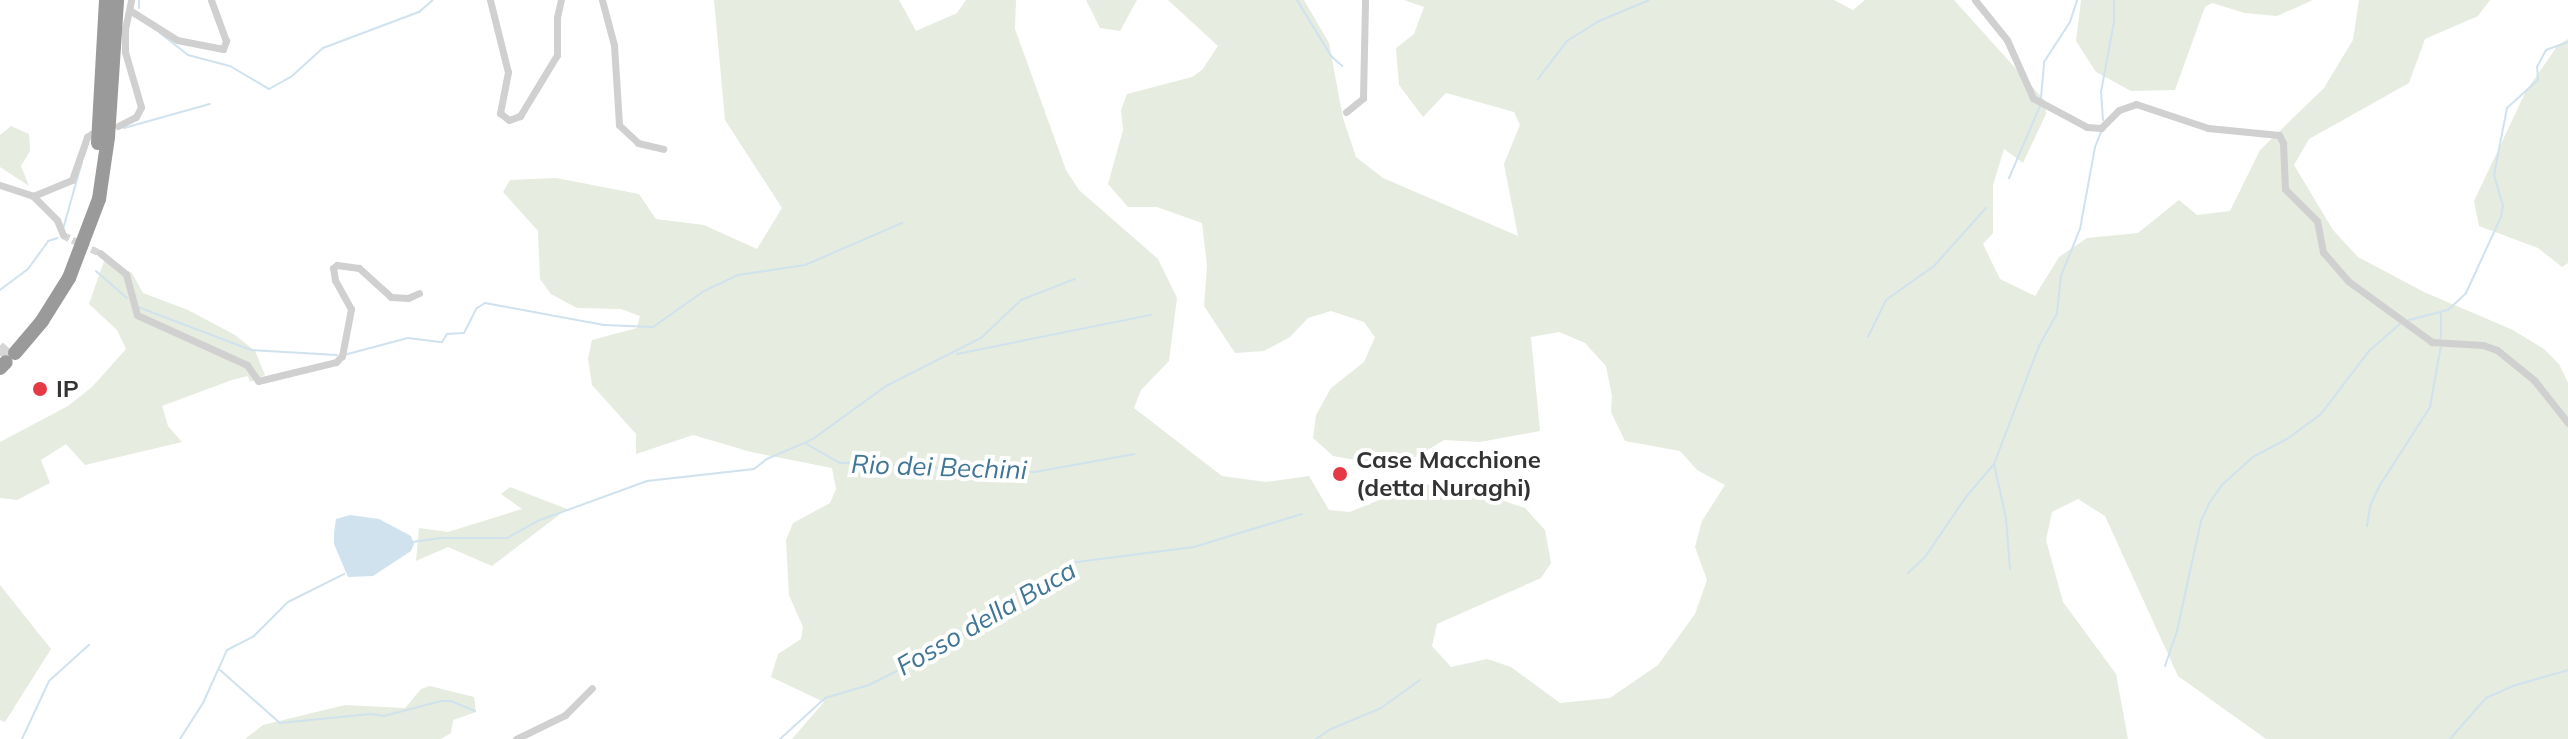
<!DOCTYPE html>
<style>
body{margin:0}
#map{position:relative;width:2568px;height:739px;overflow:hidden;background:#fff;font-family:Mulish,sans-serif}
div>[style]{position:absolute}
.green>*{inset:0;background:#e6ecdf}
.water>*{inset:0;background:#cfe2ee}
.stream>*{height:2px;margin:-1px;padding:0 1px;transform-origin:1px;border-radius:1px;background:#cfe2ee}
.street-tunnel>*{height:7px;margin-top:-3.5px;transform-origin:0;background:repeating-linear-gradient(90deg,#d6d6d6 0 7px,transparent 0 10.5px)}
.highway-tunnel>*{height:14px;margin-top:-7px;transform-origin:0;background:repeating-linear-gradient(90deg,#d6d6d6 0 14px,transparent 0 21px)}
.street>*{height:7px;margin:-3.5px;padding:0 3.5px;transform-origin:3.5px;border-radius:3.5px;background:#d0d0d0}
.highway>*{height:14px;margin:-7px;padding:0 7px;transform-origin:7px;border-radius:7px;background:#9a9a9a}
.dots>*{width:22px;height:22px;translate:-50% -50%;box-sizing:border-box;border:4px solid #fff;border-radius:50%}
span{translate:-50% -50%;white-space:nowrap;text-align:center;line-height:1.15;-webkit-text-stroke:8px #fff;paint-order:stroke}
.poi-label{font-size:24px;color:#333;font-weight:700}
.left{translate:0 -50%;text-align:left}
.water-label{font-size:26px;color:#3f7597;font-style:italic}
</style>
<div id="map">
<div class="green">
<i style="clip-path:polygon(714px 0,899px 0,916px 31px,957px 13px,966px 0,1016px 0,1015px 29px,1066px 170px,1079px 190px,1158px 259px,1177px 298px,1169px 361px,1141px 390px,1134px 408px,1222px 476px,1266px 482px,1309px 476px,1329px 510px,1350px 512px,1411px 487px,1448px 482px,1525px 508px,1545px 530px,1551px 563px,1541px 578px,1437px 624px,1432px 646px,1451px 667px,1487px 659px,1511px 667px,1560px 703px,1610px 698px,1658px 665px,1695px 614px,1707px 580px,1695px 547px,1702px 521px,1725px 485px,1697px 470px,1680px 451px,1625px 441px,1611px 412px,1612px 396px,1606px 366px,1585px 343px,1559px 332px,1531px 337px,1540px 431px,1480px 442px,1444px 440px,1411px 460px,1382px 465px,1333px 456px,1313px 438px,1316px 415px,1331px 388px,1364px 362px,1375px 337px,1364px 322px,1331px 311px,1308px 318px,1290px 337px,1264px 351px,1235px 353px,1204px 306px,1207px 266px,1202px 223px,1157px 207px,1128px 207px,1108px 184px,1123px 130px,1121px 110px,1127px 94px,1192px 77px,1202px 70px,1218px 46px,1168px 0,1304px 0,1329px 43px,1343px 118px,1356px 157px,1383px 178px,1518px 236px,1504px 164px,1520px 125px,1514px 112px,1446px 93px,1423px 117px,1399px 85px,1396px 48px,1414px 34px,1424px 7px,1404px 0,1834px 0,1853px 10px,1865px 0,1954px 0,2045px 101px,2046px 114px,2023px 163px,2004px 149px,1993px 185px,1993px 233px,1983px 244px,2000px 279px,2035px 296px,2059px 257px,2087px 238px,2138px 233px,2179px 200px,2197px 215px,2230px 211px,2260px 150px,2324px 88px,2353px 40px,2359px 0,2490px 0,2478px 16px,2425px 39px,2409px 83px,2309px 139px,2294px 165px,2333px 230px,2358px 257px,2424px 292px,2513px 330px,2544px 349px,2559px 364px,2568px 383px,2568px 739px,2266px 739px,2178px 676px,2105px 516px,2078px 499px,2052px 512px,2046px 540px,2063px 602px,2116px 674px,2128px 739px,792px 739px,824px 702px,771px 677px,778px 654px,801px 639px,803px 627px,789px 595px,786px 540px,793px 523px,830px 503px,836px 489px,832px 468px,751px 452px,693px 435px,636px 454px,636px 434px,592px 385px,588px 359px,592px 340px,637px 328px,640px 316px,621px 309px,577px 308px,551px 294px,540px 279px,538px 231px,503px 192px,510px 180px,556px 178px,639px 194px,656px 219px,704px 225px,757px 249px,782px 208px,725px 120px)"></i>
<i style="clip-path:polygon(1086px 0,1137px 0,1120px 31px,1100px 28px)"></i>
<i style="clip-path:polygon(2081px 0,2313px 0,2277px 16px,2245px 13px,2212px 3px,2205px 7px,2175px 90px,2131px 91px,2096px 72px,2076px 41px)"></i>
<i style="clip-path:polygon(2568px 39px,2568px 263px,2562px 267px,2538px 248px,2479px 226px,2474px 201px,2526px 91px,2558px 45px)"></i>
<i style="clip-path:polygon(11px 126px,29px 134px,30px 151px,21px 166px,29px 186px,0 167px,0 135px)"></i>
<i style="clip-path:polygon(104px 261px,132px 273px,143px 293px,188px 310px,235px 335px,255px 351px,265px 375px,250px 382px,248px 376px,232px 380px,162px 406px,168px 426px,182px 442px,85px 465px,66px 444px,41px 460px,50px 483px,17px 500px,0 498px,0 442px,68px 406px,92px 387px,126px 349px,117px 330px,89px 304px)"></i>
<i style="clip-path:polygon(510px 487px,567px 509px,492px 566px,448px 547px,416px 561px,419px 528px,448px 532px,522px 509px,501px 494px)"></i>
<i style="clip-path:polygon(0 585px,51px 649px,5px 722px,0 720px)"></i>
<i style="clip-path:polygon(430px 686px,474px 697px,476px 712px,453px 720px,451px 733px,441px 739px,245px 739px,263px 725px,345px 705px,405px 708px,421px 689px)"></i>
</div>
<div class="water">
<i style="clip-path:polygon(350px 515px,379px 519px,411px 536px,414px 544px,411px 551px,373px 576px,348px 577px,334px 544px,334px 533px,336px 519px)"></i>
</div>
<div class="stream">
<i style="left:1297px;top:0;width:66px;rotate:58.7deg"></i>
<i style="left:1331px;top:56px;width:15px;rotate:42deg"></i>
<i style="left:139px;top:8px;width:8px;rotate:-90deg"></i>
<i style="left:160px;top:33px;width:36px;rotate:38deg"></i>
<i style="left:188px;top:55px;width:43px;rotate:14.7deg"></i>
<i style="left:230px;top:66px;width:45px;rotate:30.5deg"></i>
<i style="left:269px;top:89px;width:26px;rotate:-29deg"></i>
<i style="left:292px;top:76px;width:42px;rotate:-42.1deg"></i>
<i style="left:323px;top:48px;width:103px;rotate:-20.6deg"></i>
<i style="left:419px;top:12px;width:18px;rotate:-41deg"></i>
<i style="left:1538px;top:79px;width:48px;rotate:-52.7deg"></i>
<i style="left:1567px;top:41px;width:36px;rotate:-32deg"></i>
<i style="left:1597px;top:22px;width:56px;rotate:-22.9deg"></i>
<i style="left:2041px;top:98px;width:36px;rotate:-85deg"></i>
<i style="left:2044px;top:62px;width:48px;rotate:-57deg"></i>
<i style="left:2070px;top:22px;width:23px;rotate:-72deg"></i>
<i style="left:2103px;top:120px;width:28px;rotate:-94deg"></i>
<i style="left:2101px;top:92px;width:71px;rotate:-79.5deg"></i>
<i style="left:2114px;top:22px;width:22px;rotate:-90deg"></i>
<i style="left:124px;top:128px;width:89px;rotate:-15.6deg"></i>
<i style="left:84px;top:156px;width:13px;rotate:-72deg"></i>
<i style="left:2009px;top:178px;width:78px;rotate:-66.7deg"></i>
<i style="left:63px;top:229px;width:70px;rotate:-74.2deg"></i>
<i style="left:96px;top:271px;width:41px;rotate:41.1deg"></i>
<i style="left:0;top:290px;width:35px;rotate:-37deg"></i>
<i style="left:28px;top:269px;width:34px;rotate:-54deg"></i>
<i style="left:48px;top:241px;width:10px;rotate:-17deg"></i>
<i style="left:138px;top:307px;width:121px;rotate:20.8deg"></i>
<i style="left:251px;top:350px;width:86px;rotate:3.3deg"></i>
<i style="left:2441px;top:313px;width:25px;rotate:90deg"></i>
<i style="left:2409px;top:320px;width:40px;rotate:-14.4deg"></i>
<i style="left:2448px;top:310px;width:25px;rotate:-43deg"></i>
<i style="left:2466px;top:293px;width:84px;rotate:-65.3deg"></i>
<i style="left:2501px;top:217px;width:11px;rotate:-80deg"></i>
<i style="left:2503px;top:206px;width:32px;rotate:-106deg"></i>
<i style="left:2494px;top:175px;width:68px;rotate:-79deg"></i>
<i style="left:2507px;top:108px;width:42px;rotate:-42.1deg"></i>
<i style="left:2538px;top:80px;width:13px;rotate:-94deg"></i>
<i style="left:2537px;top:67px;width:19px;rotate:-62deg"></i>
<i style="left:2546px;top:50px;width:23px;rotate:-20deg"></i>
<i style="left:1868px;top:337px;width:41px;rotate:-64.1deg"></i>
<i style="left:1886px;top:300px;width:59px;rotate:-35.3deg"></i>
<i style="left:1934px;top:266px;width:78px;rotate:-48.1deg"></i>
<i style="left:957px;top:354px;width:198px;rotate:-11.4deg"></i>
<i style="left:344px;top:355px;width:66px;rotate:-14.9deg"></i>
<i style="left:408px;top:338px;width:34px;rotate:7deg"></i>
<i style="left:442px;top:342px;width:9px;rotate:-58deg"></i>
<i style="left:447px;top:334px;width:17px;rotate:-3deg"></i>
<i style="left:464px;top:333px;width:28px;rotate:-63deg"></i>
<i style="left:477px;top:308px;width:9px;rotate:-32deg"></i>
<i style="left:485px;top:303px;width:121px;rotate:10.5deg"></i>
<i style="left:604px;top:325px;width:49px;rotate:2.3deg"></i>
<i style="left:653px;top:327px;width:62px;rotate:-35.2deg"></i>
<i style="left:704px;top:291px;width:38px;rotate:-25deg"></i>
<i style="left:738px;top:275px;width:68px;rotate:-8.5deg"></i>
<i style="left:805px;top:265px;width:106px;rotate:-23.4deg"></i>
<i style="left:805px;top:443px;width:40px;rotate:29.7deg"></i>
<i style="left:840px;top:463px;width:43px;rotate:-1.3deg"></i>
<i style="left:883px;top:462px;width:25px;rotate:16deg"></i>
<i style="left:907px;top:469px;width:53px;rotate:-2.2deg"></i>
<i style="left:960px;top:467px;width:75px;rotate:3.8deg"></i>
<i style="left:1035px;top:472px;width:101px;rotate:-10.3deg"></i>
<i style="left:1994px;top:464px;width:55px;rotate:77.5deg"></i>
<i style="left:2006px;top:518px;width:51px;rotate:85.5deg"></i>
<i style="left:2367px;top:526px;width:20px;rotate:-81deg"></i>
<i style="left:2370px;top:506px;width:23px;rotate:-65deg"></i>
<i style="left:2380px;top:485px;width:93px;rotate:-57.3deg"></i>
<i style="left:2430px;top:407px;width:63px;rotate:-79.9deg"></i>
<i style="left:412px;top:542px;width:29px;rotate:-8deg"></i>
<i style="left:441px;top:538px;width:66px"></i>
<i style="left:507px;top:538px;width:38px;rotate:-29deg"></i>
<i style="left:540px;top:520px;width:114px;rotate:-20deg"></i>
<i style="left:647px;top:481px;width:108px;rotate:-6.4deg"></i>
<i style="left:754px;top:469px;width:16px;rotate:-38deg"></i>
<i style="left:767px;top:459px;width:50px;rotate:-23.5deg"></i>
<i style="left:813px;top:439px;width:90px;rotate:-36deg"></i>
<i style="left:886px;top:386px;width:106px;rotate:-26.8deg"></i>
<i style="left:981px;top:338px;width:55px;rotate:-43.5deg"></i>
<i style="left:1021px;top:300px;width:58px;rotate:-21.3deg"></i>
<i style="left:1908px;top:573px;width:23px;rotate:-43deg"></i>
<i style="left:1925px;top:557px;width:73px;rotate:-55.7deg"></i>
<i style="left:1966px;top:497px;width:43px;rotate:-49.7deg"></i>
<i style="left:1994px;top:464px;width:126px;rotate:-69.1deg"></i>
<i style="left:2039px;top:346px;width:38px;rotate:-61deg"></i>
<i style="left:2057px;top:313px;width:37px;rotate:-84deg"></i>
<i style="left:2061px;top:276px;width:51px;rotate:-68deg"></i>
<i style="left:2080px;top:229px;width:83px;rotate:-79.6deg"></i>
<i style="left:2095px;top:147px;width:16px;rotate:-68deg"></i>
<i style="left:2165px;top:666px;width:37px;rotate:-71deg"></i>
<i style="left:2177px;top:631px;width:113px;rotate:-77.7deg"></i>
<i style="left:2201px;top:521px;width:21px;rotate:-65deg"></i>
<i style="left:2210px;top:502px;width:21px;rotate:-55deg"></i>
<i style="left:2222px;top:485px;width:42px;rotate:-42.1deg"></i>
<i style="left:2253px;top:457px;width:38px;rotate:-28deg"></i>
<i style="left:2287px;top:439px;width:42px;rotate:-36.3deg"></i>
<i style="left:2321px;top:414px;width:79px;rotate:-52.7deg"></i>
<i style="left:2369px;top:351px;width:41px;rotate:-41.1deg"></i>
<i style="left:220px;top:670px;width:80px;rotate:41.5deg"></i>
<i style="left:280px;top:723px;width:91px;rotate:-5.6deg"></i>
<i style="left:371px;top:714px;width:13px;rotate:9deg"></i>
<i style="left:384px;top:716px;width:59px;rotate:-14.7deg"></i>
<i style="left:441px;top:701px;width:10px"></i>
<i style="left:451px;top:701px;width:26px;rotate:23deg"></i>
<i style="left:22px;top:739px;width:64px;rotate:-65deg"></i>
<i style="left:49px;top:681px;width:54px;rotate:-42deg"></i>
<i style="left:180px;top:739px;width:43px;rotate:-57.4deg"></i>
<i style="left:203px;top:703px;width:58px;rotate:-65.6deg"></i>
<i style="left:227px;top:650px;width:30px;rotate:-27deg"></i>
<i style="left:254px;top:636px;width:48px;rotate:-45deg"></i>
<i style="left:288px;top:602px;width:63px;rotate:-26.6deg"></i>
<i style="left:780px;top:739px;width:61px;rotate:-42.3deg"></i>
<i style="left:825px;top:698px;width:46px;rotate:-16.5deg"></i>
<i style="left:869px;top:685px;width:94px;rotate:-26.6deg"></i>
<i style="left:953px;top:643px;width:68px;rotate:-39.1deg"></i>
<i style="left:1006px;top:600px;width:73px;rotate:-30.4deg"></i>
<i style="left:1069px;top:563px;width:126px;rotate:-7.3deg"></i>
<i style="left:1194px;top:547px;width:113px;rotate:-17deg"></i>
<i style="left:1316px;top:739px;width:18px;rotate:-34deg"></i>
<i style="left:1331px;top:729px;width:54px;rotate:-22.8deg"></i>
<i style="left:1381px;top:708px;width:48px;rotate:-35.7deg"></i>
<i style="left:2450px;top:739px;width:55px;rotate:-48.7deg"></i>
<i style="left:2486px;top:698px;width:30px;rotate:-24deg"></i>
<i style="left:2513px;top:686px;width:57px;rotate:-16.2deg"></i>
</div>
<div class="street-tunnel">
<i style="left:63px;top:235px;width:41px;rotate:25.9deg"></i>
</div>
<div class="highway-tunnel">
<i style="left:0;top:356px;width:12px;rotate:-48deg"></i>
</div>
<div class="street">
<i style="left:490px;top:0;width:74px;rotate:76deg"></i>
<i style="left:508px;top:72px;width:42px;rotate:101deg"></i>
<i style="left:500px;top:113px;width:11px;rotate:38deg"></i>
<i style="left:509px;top:120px;width:12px;rotate:-20deg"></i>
<i style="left:520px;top:116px;width:71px;rotate:-58.8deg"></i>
<i style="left:557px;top:55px;width:38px;rotate:-90deg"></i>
<i style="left:557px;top:17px;width:17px;rotate:-77deg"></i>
<i style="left:602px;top:0;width:47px;rotate:75.1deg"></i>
<i style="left:614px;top:45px;width:80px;rotate:86.4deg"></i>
<i style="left:619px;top:125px;width:26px;rotate:43deg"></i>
<i style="left:638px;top:143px;width:26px;rotate:13deg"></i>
<i style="left:1975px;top:0;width:51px;rotate:51.3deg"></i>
<i style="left:2007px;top:40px;width:64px;rotate:65.9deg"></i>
<i style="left:2033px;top:98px;width:61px;rotate:28.2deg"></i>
<i style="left:2087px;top:127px;width:14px;rotate:4deg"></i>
<i style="left:2101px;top:128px;width:25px;rotate:-45deg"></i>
<i style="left:2119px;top:110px;width:18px;rotate:-19deg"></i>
<i style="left:2136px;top:104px;width:76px;rotate:18.4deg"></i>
<i style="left:2208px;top:128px;width:71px;rotate:5.6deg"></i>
<i style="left:2279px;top:135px;width:9px;rotate:63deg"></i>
<i style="left:2283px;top:143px;width:46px;rotate:87.5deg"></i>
<i style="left:2285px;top:189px;width:45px;rotate:45deg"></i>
<i style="left:2317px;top:221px;width:32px;rotate:79deg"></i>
<i style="left:2323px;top:252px;width:38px;rotate:49deg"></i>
<i style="left:2348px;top:281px;width:104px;rotate:36deg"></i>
<i style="left:2432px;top:342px;width:51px;rotate:3.4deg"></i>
<i style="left:2483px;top:345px;width:15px;rotate:20deg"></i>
<i style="left:2497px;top:350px;width:48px;rotate:39deg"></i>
<i style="left:2534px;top:380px;width:55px;rotate:51.7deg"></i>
<i style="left:131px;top:11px;width:54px;rotate:32.2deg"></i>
<i style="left:177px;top:40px;width:47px;rotate:11.1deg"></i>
<i style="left:223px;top:49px;width:9px;rotate:-69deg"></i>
<i style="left:226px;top:41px;width:44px;rotate:-110.1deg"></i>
<i style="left:1346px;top:112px;width:22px;rotate:-39deg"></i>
<i style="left:1363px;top:98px;width:98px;rotate:-88.8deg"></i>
<i style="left:118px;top:126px;width:20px;rotate:-27deg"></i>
<i style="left:136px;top:117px;width:11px;rotate:-63deg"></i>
<i style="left:141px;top:107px;width:57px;rotate:-106.2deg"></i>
<i style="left:125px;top:52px;width:23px;rotate:-90deg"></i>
<i style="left:125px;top:29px;width:30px;rotate:-78deg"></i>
<i style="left:0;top:185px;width:35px;rotate:18deg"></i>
<i style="left:33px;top:196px;width:34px;rotate:45deg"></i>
<i style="left:57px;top:220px;width:16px;rotate:68deg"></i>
<i style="left:33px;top:196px;width:42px;rotate:-22.3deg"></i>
<i style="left:72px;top:180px;width:46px;rotate:-70.8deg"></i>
<i style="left:87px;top:137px;width:5px;rotate:-37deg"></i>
<i style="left:100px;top:253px;width:33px;rotate:39deg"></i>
<i style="left:126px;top:274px;width:42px;rotate:75deg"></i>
<i style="left:137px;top:315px;width:121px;rotate:24.4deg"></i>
<i style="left:247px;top:365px;width:19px;rotate:55deg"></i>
<i style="left:258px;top:381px;width:80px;rotate:-13.7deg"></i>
<i style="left:336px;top:362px;width:8px;rotate:-45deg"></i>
<i style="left:342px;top:356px;width:48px;rotate:-79.2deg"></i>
<i style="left:351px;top:309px;width:33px;rotate:-119deg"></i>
<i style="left:335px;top:280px;width:12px;rotate:-99deg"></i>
<i style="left:333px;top:268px;width:5px;rotate:-37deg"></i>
<i style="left:337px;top:265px;width:22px;rotate:8deg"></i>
<i style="left:359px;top:268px;width:43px;rotate:42.2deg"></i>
<i style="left:391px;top:297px;width:17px;rotate:3deg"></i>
<i style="left:408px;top:298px;width:12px;rotate:-24deg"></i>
<i style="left:516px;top:739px;width:55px;rotate:-26.1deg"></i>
<i style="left:565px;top:715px;width:38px;rotate:-45deg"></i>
</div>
<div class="highway">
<i style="left:98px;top:143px;width:143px;rotate:-86.8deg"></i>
<i style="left:15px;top:353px;width:42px;rotate:-49.8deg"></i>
<i style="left:42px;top:321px;width:51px;rotate:-57.9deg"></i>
<i style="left:69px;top:278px;width:85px;rotate:-69.2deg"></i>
<i style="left:99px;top:199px;width:63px;rotate:-81.7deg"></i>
<i style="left:108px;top:137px;width:137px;rotate:-86.2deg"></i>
<i style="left:0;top:368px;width:8px;rotate:-45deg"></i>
</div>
<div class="dots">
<i style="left:40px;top:389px;background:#e63946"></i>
<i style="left:1340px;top:474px;background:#e63946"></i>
</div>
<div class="poi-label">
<span class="left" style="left:56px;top:389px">IP</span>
<span class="left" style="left:1356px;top:474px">Case Macchione<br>(detta Nuraghi)</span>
</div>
<div class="water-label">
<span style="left:939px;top:467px;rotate:2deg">Rio dei Bechini</span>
<span style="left:986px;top:618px;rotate:-30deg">Fosso della Buca</span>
</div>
</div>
